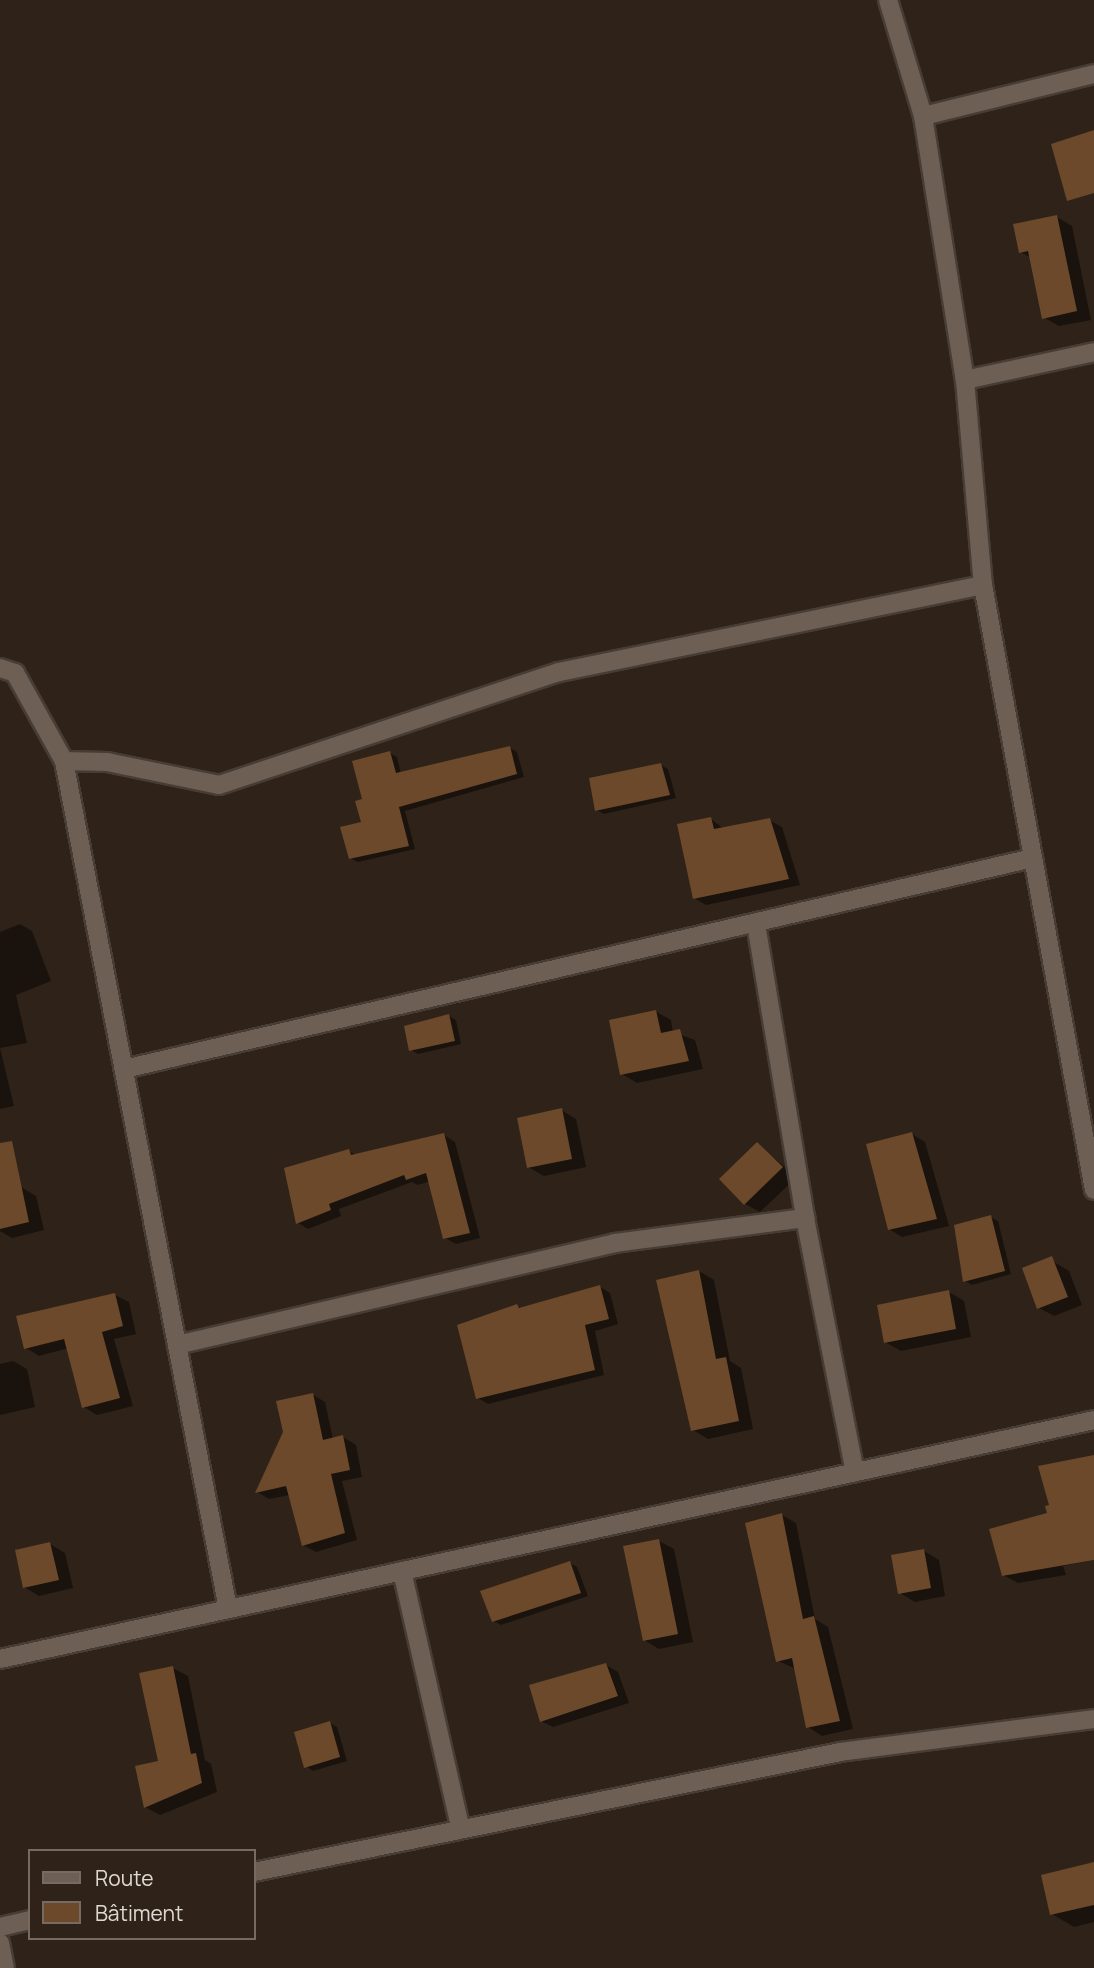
<!DOCTYPE html>
<meta charset="utf-8">
<style>
body{margin:0}
#map{position:relative;width:1094px;height:1968px;overflow:hidden;background:#2f2319;font-family:Manrope,sans-serif}
div>[style]{position:absolute}
.shadow>*{inset:0;background:#0007}
.building>*{inset:0;background:#6b492a}
.roads{filter:drop-shadow(2px 0 #473d35) drop-shadow(-2px 0 #473d35) drop-shadow(0 2px #473d35) drop-shadow(0 -2px #473d35)}
.minor>*{height:18px;margin:-9px;padding:0 9px;transform-origin:9px;border-radius:9px;background:#6d5f54}
span{translate:-50% -50%;white-space:nowrap;text-align:center;line-height:1.15;-webkit-text-stroke:5px #2f2319;paint-order:stroke}
.legend{position:absolute;left:28px;top:1849px;width:228px;height:91px;box-sizing:border-box;background:#2f2319;border:2px solid #766b63;margin:0;padding:9px 12px;list-style:none;font-size:21px;color:#e0d8d2}
.legend li{display:flex;align-items:center;gap:14px;height:35px}
.legend b{width:35px;border:2px solid #766b63}
</style>
<div id="map">
<div class="shadow">
<i style="clip-path:polygon(1057px 217px,1072px 226px,1091px 320px,1059px 326px,1043px 317px,1031px 258px,1021px 252px)"></i>
<i style="clip-path:polygon(510px 748px,517px 752px,524px 777px,405px 811px,415px 849px,358px 862px,350px 858px,363px 823px,364px 800px,390px 753px,397px 757px,401px 774px)"></i>
<i style="clip-path:polygon(661px 765px,668px 769px,676px 798px,604px 814px,596px 810px)"></i>
<i style="clip-path:polygon(711px 819px,724px 829px,769px 820px,782px 827px,800px 885px,706px 905px,694px 898px)"></i>
<i style="clip-path:polygon(20px 924px,32px 931px,51px 981px,16px 995px,27px 1043px,0 1048px,14px 1106px,0 1109px,0 932px)"></i>
<i style="clip-path:polygon(655px 1011px,671px 1020px,673px 1032px,695px 1040px,703px 1069px,637px 1083px,622px 1074px)"></i>
<i style="clip-path:polygon(449px 1016px,456px 1020px,461px 1044px,418px 1054px,411px 1050px)"></i>
<i style="clip-path:polygon(561px 1110px,576px 1119px,586px 1167px,544px 1176px,528px 1167px)"></i>
<i style="clip-path:polygon(912px 1134px,925px 1142px,949px 1226px,902px 1237px,889px 1229px)"></i>
<i style="clip-path:polygon(444px 1135px,455px 1142px,480px 1238px,456px 1244px,445px 1238px,430px 1181px,418px 1185px,412px 1182px,339px 1209px,341px 1216px,308px 1229px,298px 1223px,348px 1151px,356px 1155px)"></i>
<i style="clip-path:polygon(757px 1144px,797px 1177px,760px 1212px,745px 1204px)"></i>
<i style="clip-path:polygon(21px 1187px,36px 1196px,44px 1230px,12px 1238px,0 1231px,0 1192px)"></i>
<i style="clip-path:polygon(990px 1217px,998px 1221px,1011px 1274px,972px 1285px,965px 1281px)"></i>
<i style="clip-path:polygon(1054px 1262px,1069px 1271px,1082px 1305px,1054px 1316px,1039px 1308px)"></i>
<i style="clip-path:polygon(699px 1271px,714px 1280px,730px 1361px,741px 1368px,753px 1429px,708px 1439px,693px 1430px)"></i>
<i style="clip-path:polygon(600px 1287px,610px 1293px,618px 1324px,595px 1331px,604px 1375px,488px 1404px,478px 1398px,517px 1306px,523px 1309px)"></i>
<i style="clip-path:polygon(949px 1292px,964px 1301px,971px 1337px,901px 1351px,885px 1342px)"></i>
<i style="clip-path:polygon(115px 1295px,129px 1302px,136px 1334px,114px 1339px,133px 1406px,97px 1415px,84px 1407px,69px 1348px,39px 1356px,26px 1348px)"></i>
<i style="clip-path:polygon(13px 1361px,27px 1369px,35px 1407px,0 1415px,0 1364px)"></i>
<i style="clip-path:polygon(313px 1395px,325px 1402px,333px 1439px,343px 1437px,356px 1445px,362px 1477px,342px 1481px,357px 1540px,316px 1552px,303px 1545px,290px 1495px,269px 1499px,257px 1492px)"></i>
<i style="clip-path:polygon(1094px 1456px,1094px 1560px,1063px 1566px,1066px 1575px,1018px 1583px,1003px 1575px)"></i>
<i style="clip-path:polygon(782px 1515px,796px 1523px,815px 1619px,828px 1627px,853px 1729px,822px 1736px,808px 1727px,796px 1669px,778px 1661px)"></i>
<i style="clip-path:polygon(659px 1541px,674px 1549px,693px 1642px,659px 1649px,644px 1640px)"></i>
<i style="clip-path:polygon(50px 1544px,65px 1553px,73px 1588px,39px 1596px,24px 1587px)"></i>
<i style="clip-path:polygon(924px 1551px,939px 1560px,945px 1596px,915px 1602px,900px 1593px)"></i>
<i style="clip-path:polygon(570px 1563px,577px 1567px,588px 1596px,501px 1625px,494px 1621px)"></i>
<i style="clip-path:polygon(606px 1665px,618px 1672px,629px 1703px,553px 1727px,541px 1721px)"></i>
<i style="clip-path:polygon(173px 1668px,188px 1676px,205px 1760px,211px 1764px,217px 1792px,160px 1815px,145px 1807px,160px 1763px)"></i>
<i style="clip-path:polygon(330px 1723px,337px 1727px,347px 1761px,313px 1771px,306px 1766px)"></i>
<i style="clip-path:polygon(1094px 1864px,1094px 1922px,1074px 1927px,1052px 1914px)"></i>
</div>
<div class="building">
<i style="clip-path:polygon(1094px 130px,1094px 193px,1067px 201px,1051px 144px)"></i>
<i style="clip-path:polygon(1057px 215px,1077px 311px,1042px 319px,1028px 251px,1019px 253px,1013px 224px)"></i>
<i style="clip-path:polygon(510px 746px,517px 774px,399px 807px,409px 846px,349px 859px,340px 827px,361px 822px,355px 801px,362px 799px,352px 761px,390px 751px,396px 773px)"></i>
<i style="clip-path:polygon(661px 763px,670px 795px,595px 811px,589px 778px)"></i>
<i style="clip-path:polygon(711px 817px,714px 829px,770px 818px,789px 879px,693px 899px,677px 824px)"></i>
<i style="clip-path:polygon(656px 1010px,661px 1033px,680px 1029px,689px 1061px,620px 1075px,609px 1020px)"></i>
<i style="clip-path:polygon(449px 1014px,455px 1041px,409px 1051px,404px 1026px)"></i>
<i style="clip-path:polygon(562px 1108px,572px 1159px,527px 1168px,517px 1118px)"></i>
<i style="clip-path:polygon(912px 1132px,937px 1219px,888px 1230px,866px 1144px)"></i>
<i style="clip-path:polygon(444px 1133px,470px 1233px,443px 1239px,426px 1173px,406px 1180px,404px 1175px,329px 1204px,331px 1210px,296px 1224px,284px 1168px,349px 1149px,351px 1155px)"></i>
<i style="clip-path:polygon(12px 1141px,29px 1222px,0 1229px,0 1143px)"></i>
<i style="clip-path:polygon(757px 1142px,783px 1167px,744px 1205px,719px 1179px)"></i>
<i style="clip-path:polygon(991px 1215px,1005px 1271px,963px 1282px,954px 1225px)"></i>
<i style="clip-path:polygon(1052px 1256px,1068px 1297px,1037px 1309px,1022px 1268px)"></i>
<i style="clip-path:polygon(699px 1270px,716px 1359px,726px 1357px,739px 1421px,691px 1431px,656px 1280px)"></i>
<i style="clip-path:polygon(600px 1285px,609px 1319px,585px 1325px,595px 1370px,476px 1399px,457px 1325px,517px 1304px,519px 1308px)"></i>
<i style="clip-path:polygon(949px 1290px,956px 1329px,884px 1343px,877px 1305px)"></i>
<i style="clip-path:polygon(115px 1293px,123px 1326px,102px 1332px,120px 1398px,82px 1408px,64px 1339px,24px 1349px,16px 1316px)"></i>
<i style="clip-path:polygon(313px 1393px,323px 1440px,343px 1435px,350px 1470px,331px 1474px,345px 1533px,302px 1546px,286px 1486px,255px 1493px,283px 1432px,276px 1401px)"></i>
<i style="clip-path:polygon(1094px 1455px,1094px 1560px,1002px 1576px,989px 1529px,1047px 1513px,1045px 1506px,1049px 1505px,1038px 1466px)"></i>
<i style="clip-path:polygon(782px 1513px,803px 1619px,814px 1616px,840px 1721px,806px 1728px,792px 1658px,776px 1662px,745px 1523px)"></i>
<i style="clip-path:polygon(659px 1539px,678px 1634px,643px 1641px,623px 1546px)"></i>
<i style="clip-path:polygon(50px 1542px,59px 1580px,23px 1588px,15px 1550px)"></i>
<i style="clip-path:polygon(924px 1549px,931px 1588px,898px 1594px,891px 1555px)"></i>
<i style="clip-path:polygon(570px 1561px,581px 1593px,492px 1622px,480px 1591px)"></i>
<i style="clip-path:polygon(606px 1663px,618px 1696px,540px 1722px,529px 1685px)"></i>
<i style="clip-path:polygon(173px 1666px,191px 1754px,196px 1753px,202px 1783px,144px 1808px,135px 1766px,158px 1761px,139px 1673px)"></i>
<i style="clip-path:polygon(330px 1721px,340px 1757px,304px 1768px,294px 1732px)"></i>
<i style="clip-path:polygon(1094px 1862px,1094px 1905px,1050px 1915px,1041px 1875px)"></i>
</div>
<div class="roads">
<div class="minor">
<i style="left:888px;top:0;width:121px;rotate:73.2deg"></i>
<i style="left:923px;top:116px;width:267px;rotate:81deg"></i>
<i style="left:965px;top:380px;width:206px;rotate:85deg"></i>
<i style="left:983px;top:585px;width:615px;rotate:79.6deg"></i>
<i style="left:923px;top:116px;width:176px;rotate:-13.8deg"></i>
<i style="left:965px;top:380px;width:132px;rotate:-12.2deg"></i>
<i style="left:0;top:668px;width:16px;rotate:18deg"></i>
<i style="left:15px;top:673px;width:101px;rotate:60.9deg"></i>
<i style="left:64px;top:761px;width:43px;rotate:1.3deg"></i>
<i style="left:107px;top:762px;width:114px;rotate:11.6deg"></i>
<i style="left:219px;top:785px;width:358px;rotate:-18.4deg"></i>
<i style="left:559px;top:672px;width:433px;rotate:-11.6deg"></i>
<i style="left:64px;top:761px;width:864px;rotate:79.05deg"></i>
<i style="left:756px;top:924px;width:298px;rotate:80.5deg"></i>
<i style="left:805px;top:1218px;width:259px;rotate:78.9deg"></i>
<i style="left:124px;top:1069px;width:933px;rotate:-13.07deg"></i>
<i style="left:177px;top:1345px;width:450px;rotate:-13.1deg"></i>
<i style="left:615px;top:1243px;width:192px;rotate:-7.5deg"></i>
<i style="left:402px;top:1571px;width:262px;rotate:77.2deg"></i>
<i style="left:0;top:1659px;width:1120px;rotate:-12.32deg"></i>
<i style="left:254px;top:1872px;width:598px;rotate:-11.57deg"></i>
<i style="left:840px;top:1752px;width:256px;rotate:-7.4deg"></i>
<i style="left:0;top:1927px;width:31px;rotate:-13deg"></i>
<i style="left:0;top:1943px;width:25px;rotate:79deg"></i>
</div>
</div>
<ul class="legend">
<li><b style="height:9px;background:#6d5f54"></b>Route</li>
<li><b style="height:19px;background:#6b492a"></b>Bâtiment</li>
</ul>
</div>
